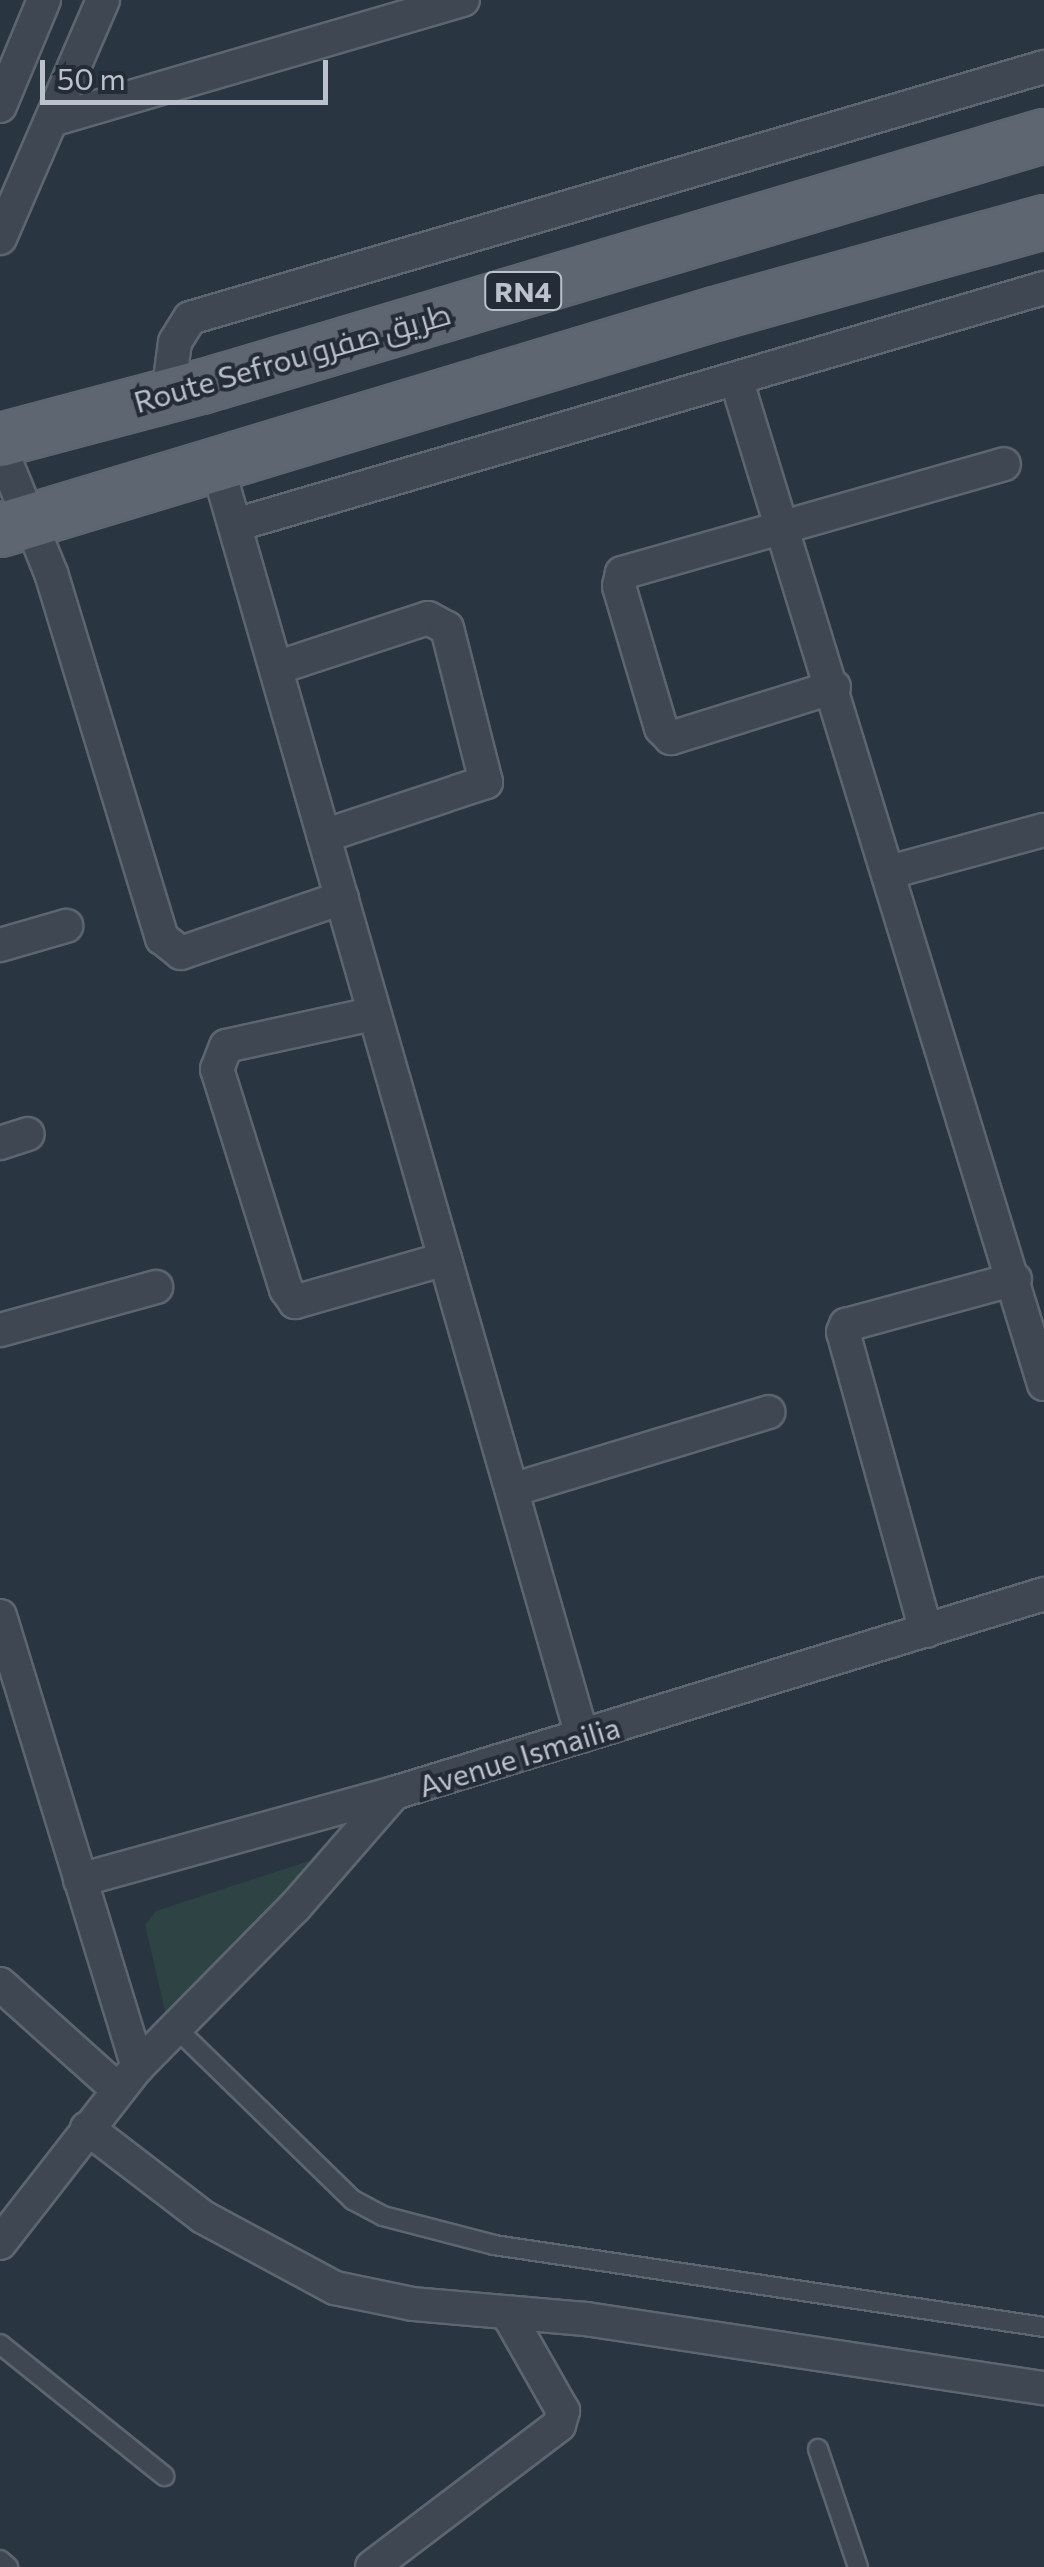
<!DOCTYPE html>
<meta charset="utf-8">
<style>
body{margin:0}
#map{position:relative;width:1044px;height:2567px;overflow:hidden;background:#2a3542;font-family:Commissioner,Cairo,sans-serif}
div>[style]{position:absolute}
.green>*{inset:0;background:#2d4344}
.roads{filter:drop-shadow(2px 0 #5d656f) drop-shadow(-2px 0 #5d656f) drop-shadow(0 2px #5d656f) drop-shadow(0 -2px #5d656f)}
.lane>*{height:18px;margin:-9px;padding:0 9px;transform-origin:9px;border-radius:9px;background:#3f4752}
.street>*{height:32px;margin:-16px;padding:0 16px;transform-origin:16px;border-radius:16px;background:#3f4752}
.primary>*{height:52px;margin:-26px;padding:0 26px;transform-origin:26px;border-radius:26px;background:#5d6671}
span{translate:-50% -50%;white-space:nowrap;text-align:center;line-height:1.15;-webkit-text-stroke:8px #232c37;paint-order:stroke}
.shield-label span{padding:2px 8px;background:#232c37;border:2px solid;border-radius:8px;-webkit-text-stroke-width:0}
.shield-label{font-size:28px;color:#bcc2cb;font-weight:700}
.street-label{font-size:30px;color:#bcc2cb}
.scale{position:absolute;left:40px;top:60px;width:288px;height:45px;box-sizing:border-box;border:5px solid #bcc2cb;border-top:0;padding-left:12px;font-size:30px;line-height:35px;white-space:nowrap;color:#bcc2cb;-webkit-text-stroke:8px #232c37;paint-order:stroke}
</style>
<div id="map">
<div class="green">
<i style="clip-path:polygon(315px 1859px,311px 1883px,169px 2028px,145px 1925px,156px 1911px)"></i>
</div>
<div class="roads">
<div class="lane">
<i style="left:176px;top:2028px;width:247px;rotate:44.2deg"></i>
<i style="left:353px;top:2200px;width:34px;rotate:28deg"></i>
<i style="left:383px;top:2216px;width:115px;rotate:14.6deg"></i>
<i style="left:494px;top:2245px;width:556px;rotate:8.48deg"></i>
<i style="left:0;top:2344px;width:211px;rotate:38.8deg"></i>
<i style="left:818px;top:2449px;width:125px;rotate:71.3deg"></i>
<i style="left:0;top:2560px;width:11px;rotate:41deg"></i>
</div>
<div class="street">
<i style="left:0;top:106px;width:115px;rotate:-67.5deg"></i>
<i style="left:52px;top:120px;width:428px;rotate:-16.3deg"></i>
<i style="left:0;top:238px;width:259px;rotate:-66.6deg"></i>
<i style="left:737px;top:382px;width:1048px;rotate:72.97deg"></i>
<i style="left:168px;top:394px;width:52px;rotate:-82.3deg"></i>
<i style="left:175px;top:342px;width:28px;rotate:-58deg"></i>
<i style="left:190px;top:318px;width:890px;rotate:-16.38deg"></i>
<i style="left:0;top:447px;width:136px;rotate:68deg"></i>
<i style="left:51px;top:573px;width:382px;rotate:73.1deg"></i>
<i style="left:162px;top:938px;width:24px;rotate:38deg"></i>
<i style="left:181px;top:953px;width:170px;rotate:-18.9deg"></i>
<i style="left:218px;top:468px;width:1319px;rotate:73.98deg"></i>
<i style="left:235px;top:525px;width:843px;rotate:-16.33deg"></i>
<i style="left:276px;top:668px;width:160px;rotate:-18.2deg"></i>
<i style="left:428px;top:618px;width:21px;rotate:28deg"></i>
<i style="left:447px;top:628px;width:159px;rotate:75.8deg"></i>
<i style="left:486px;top:782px;width:171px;rotate:161.6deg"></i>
<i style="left:834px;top:687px;width:171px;rotate:162.6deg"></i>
<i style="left:671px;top:738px;width:14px;rotate:-135deg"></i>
<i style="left:661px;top:728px;width:148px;rotate:-106.5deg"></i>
<i style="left:619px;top:586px;width:13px;rotate:-77deg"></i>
<i style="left:622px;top:573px;width:397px;rotate:-15.9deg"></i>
<i style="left:890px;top:872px;width:160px;rotate:-15.3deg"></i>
<i style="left:0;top:945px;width:69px;rotate:-16.1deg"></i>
<i style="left:372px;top:1014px;width:149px;rotate:167.6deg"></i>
<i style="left:226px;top:1046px;width:25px;rotate:111deg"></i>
<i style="left:217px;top:1069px;width:231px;rotate:72.6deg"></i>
<i style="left:286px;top:1289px;width:16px;rotate:55deg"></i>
<i style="left:295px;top:1302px;width:156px;rotate:-16deg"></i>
<i style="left:0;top:1143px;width:29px;rotate:-18deg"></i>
<i style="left:0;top:1330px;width:162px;rotate:-15.4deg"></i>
<i style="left:512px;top:1490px;width:268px;rotate:-16.9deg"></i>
<i style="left:0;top:1616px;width:471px;rotate:73deg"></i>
<i style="left:926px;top:1631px;width:310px;rotate:-105.5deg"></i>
<i style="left:843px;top:1332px;width:8px;rotate:-67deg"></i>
<i style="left:846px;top:1325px;width:175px;rotate:-15.2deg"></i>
<i style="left:80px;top:1880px;width:326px;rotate:-15.5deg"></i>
<i style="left:394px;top:1793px;width:680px;rotate:-17.02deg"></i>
<i style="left:0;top:1984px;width:159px;rotate:41.9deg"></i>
<i style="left:87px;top:2128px;width:146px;rotate:37.5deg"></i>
<i style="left:203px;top:2217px;width:150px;rotate:28.3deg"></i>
<i style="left:335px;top:2288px;width:80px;rotate:11.6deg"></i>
<i style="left:413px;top:2304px;width:174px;rotate:5deg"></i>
<i style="left:586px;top:2319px;width:463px;rotate:8.6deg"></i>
<i style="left:0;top:2243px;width:224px;rotate:-52.1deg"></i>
<i style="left:138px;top:2066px;width:223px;rotate:-45.4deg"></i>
<i style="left:295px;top:1907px;width:151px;rotate:-49deg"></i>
<i style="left:372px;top:2567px;width:235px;rotate:-37.2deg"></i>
<i style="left:559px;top:2425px;width:15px;rotate:-74deg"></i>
<i style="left:563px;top:2411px;width:109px;rotate:-119.6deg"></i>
</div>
<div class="primary">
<i style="left:0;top:440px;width:208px;rotate:-14.8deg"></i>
<i style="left:201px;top:387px;width:880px;rotate:-16.58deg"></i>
<i style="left:0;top:530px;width:747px;rotate:-16.81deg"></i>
<i style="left:715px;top:314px;width:342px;rotate:-15.6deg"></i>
</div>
</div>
<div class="shield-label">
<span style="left:523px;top:291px">RN4</span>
</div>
<div class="street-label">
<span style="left:292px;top:357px;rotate:-16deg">Route Sefrou طريق صفرو</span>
<span style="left:519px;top:1756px;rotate:-17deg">Avenue Ismailia</span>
</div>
<div class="scale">50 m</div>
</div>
